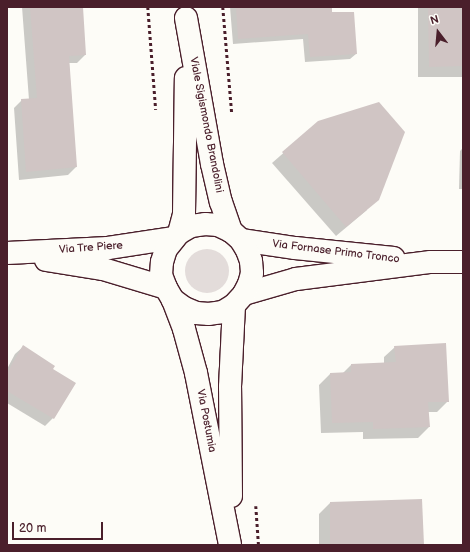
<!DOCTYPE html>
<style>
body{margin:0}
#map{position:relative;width:470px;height:552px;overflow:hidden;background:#fdfcf7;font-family:"Balsamiq Sans",sans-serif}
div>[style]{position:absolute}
.green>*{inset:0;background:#e3dcda}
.round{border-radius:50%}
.shadow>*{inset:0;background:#0003}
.building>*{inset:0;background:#d0c5c4}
.path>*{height:2.5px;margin-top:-1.25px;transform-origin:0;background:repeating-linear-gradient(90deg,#4a1f2b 0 3px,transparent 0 6px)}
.roads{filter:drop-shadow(1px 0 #4a1f2b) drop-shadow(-1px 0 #4a1f2b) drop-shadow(0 1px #4a1f2b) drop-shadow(0 -1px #4a1f2b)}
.minor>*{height:22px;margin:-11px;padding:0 11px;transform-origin:11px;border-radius:11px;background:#fdfcf7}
.major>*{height:22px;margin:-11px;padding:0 11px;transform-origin:11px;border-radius:11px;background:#fdfcf7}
span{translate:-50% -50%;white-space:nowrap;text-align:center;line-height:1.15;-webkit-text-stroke:3px #fdfcf7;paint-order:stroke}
.street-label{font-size:11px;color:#4a1f2b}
.frame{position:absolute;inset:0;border:8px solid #4a1f2b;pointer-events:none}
.north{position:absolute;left:418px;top:12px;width:40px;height:40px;-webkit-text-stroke:3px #fdfcf7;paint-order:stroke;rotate:344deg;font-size:11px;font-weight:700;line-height:16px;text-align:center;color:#4a1f2b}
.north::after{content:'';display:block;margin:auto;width:14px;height:18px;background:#4a1f2b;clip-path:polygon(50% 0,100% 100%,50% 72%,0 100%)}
.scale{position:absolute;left:12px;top:522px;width:91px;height:18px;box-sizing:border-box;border:2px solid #4a1f2b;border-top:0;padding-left:5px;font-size:12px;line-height:14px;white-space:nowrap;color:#4a1f2b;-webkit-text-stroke:3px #fdfcf7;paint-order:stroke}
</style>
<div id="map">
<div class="green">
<i class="round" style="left:185px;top:249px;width:44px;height:44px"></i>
</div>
<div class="shadow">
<i style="clip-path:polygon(22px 7px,82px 7px,85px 55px,77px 63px,69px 63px,76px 167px,68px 175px,19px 180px,14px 108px,22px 100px,29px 100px)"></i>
<i style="clip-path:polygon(230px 7px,331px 7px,331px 13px,356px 54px,350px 59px,305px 62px,303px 39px,233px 44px)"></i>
<i style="clip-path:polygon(418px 7px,463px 7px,463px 77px,418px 77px)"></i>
<i style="clip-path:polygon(319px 122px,367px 210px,336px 236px,272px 163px)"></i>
<i style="clip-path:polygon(463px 148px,463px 189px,459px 189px,460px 151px)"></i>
<i style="clip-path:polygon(24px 346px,51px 370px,53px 418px,45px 426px,7px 403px,7px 369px,15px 354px)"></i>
<i style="clip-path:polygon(395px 347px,448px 401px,437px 412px,427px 412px,429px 427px,418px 438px,363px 439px,363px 432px,321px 433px,319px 385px,330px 374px,343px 373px,351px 365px,384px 364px,384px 357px)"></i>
<i style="clip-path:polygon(330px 503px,423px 545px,319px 545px,319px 514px)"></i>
</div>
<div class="building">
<i style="clip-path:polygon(30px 7px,83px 7px,86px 55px,69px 56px,77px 167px,26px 172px,21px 99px,37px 98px)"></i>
<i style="clip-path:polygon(236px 7px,332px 7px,332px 12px,354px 12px,357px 54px,310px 57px,308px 34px,238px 39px)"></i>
<i style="clip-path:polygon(428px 7px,463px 7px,463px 66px,429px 67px)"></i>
<i style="clip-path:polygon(379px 102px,405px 132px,379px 200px,346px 227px,282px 152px,318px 121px)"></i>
<i style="clip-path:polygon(446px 343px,449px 402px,428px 402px,430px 427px,373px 429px,373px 422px,332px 423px,330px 373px,351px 372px,351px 364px,396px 362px,394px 346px)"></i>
<i style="clip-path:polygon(23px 345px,55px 366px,53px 369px,76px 383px,54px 419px,7px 391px,7px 373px)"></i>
<i style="clip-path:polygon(422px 499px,424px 545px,330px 545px,330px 502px)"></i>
</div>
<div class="path">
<i style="left:148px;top:7px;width:103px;rotate:85.6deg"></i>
<i style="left:223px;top:7px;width:107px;rotate:85.2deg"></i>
<i style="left:256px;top:506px;width:39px;rotate:86deg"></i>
</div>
<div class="roads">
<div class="minor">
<i style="left:241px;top:240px;width:55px;rotate:8.4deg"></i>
<i style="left:295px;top:248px;width:99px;rotate:5.8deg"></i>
<i style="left:7px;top:253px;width:101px;rotate:-2.8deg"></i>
<i style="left:108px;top:248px;width:67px;rotate:-8.6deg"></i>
<i style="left:46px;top:260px;width:58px;rotate:9deg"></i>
<i style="left:103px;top:269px;width:66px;rotate:16.8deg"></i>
<i style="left:244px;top:294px;width:54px;rotate:-16.1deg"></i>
<i style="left:296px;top:279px;width:136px;rotate:-7.2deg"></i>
<i style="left:431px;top:262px;width:32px"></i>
</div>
<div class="major">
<i style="left:186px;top:18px;width:148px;rotate:79.9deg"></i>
<i style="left:212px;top:164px;width:39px;rotate:77deg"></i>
<i style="left:221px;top:202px;width:31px;rotate:71deg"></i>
<i style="left:231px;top:231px;width:13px;rotate:42deg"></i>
<i style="left:241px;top:240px;width:12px;rotate:59deg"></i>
<i style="left:247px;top:250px;width:12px;rotate:70deg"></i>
<i style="left:251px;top:261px;width:12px;rotate:85deg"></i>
<i style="left:252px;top:273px;width:11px;rotate:105deg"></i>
<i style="left:249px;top:284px;width:11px;rotate:117deg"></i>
<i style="left:244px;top:294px;width:15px;rotate:132deg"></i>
<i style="left:234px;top:305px;width:13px;rotate:148deg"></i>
<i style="left:223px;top:312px;width:14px;rotate:172deg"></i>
<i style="left:209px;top:314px;width:13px;rotate:-176deg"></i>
<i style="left:196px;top:313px;width:13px;rotate:-157deg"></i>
<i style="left:184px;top:308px;width:14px;rotate:-144deg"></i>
<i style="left:173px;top:300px;width:14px;rotate:-120deg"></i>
<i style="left:166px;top:288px;width:14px;rotate:-111deg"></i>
<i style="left:161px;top:275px;width:13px;rotate:-86deg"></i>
<i style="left:162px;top:262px;width:14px;rotate:-73deg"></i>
<i style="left:166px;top:249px;width:21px;rotate:-51deg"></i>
<i style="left:179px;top:233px;width:14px;rotate:-30deg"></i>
<i style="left:191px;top:226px;width:14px;rotate:-8deg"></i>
<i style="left:205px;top:224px;width:13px;rotate:4deg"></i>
<i style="left:218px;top:225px;width:14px;rotate:25deg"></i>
<i style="left:179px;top:233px;width:20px;rotate:-75deg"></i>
<i style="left:184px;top:214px;width:136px;rotate:-89.2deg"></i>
<i style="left:173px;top:300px;width:31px;rotate:69deg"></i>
<i style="left:184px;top:329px;width:46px;rotate:74.7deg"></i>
<i style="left:196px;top:373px;width:175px;rotate:78.8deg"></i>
<i style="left:231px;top:496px;width:109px;rotate:-90.5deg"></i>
<i style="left:230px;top:387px;width:82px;rotate:-87.2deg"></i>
</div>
</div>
<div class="street-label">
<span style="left:206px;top:125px;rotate:79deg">Viale Sigismondo Brandolini</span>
<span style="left:91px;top:248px;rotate:-4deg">Via Tre Piere</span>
<span style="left:336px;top:252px;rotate:7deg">Via Fornase Primo Tronco</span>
<span style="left:206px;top:421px;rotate:79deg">Via Postumia</span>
</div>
<div class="frame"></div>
<div class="north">N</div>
<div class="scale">20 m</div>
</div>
